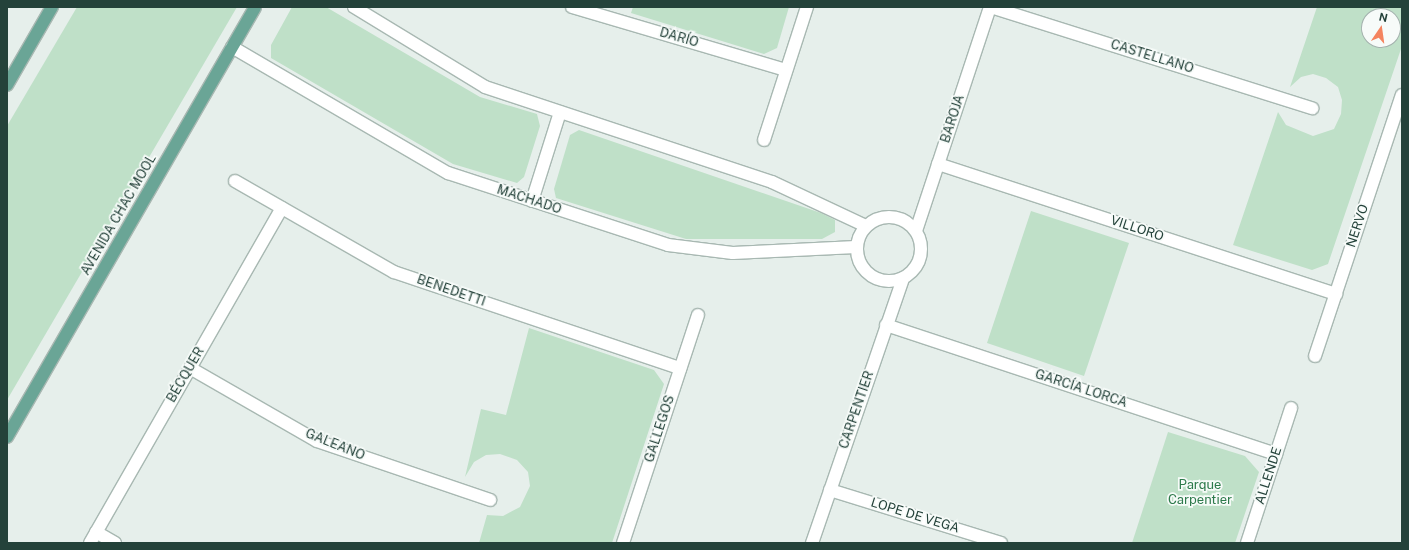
<!DOCTYPE html>
<meta charset="utf-8">
<style>
body{margin:0}
#map{position:relative;width:1409px;height:550px;overflow:hidden;background:#e6efeb;font-family:"Public Sans",sans-serif}
div>[style]{position:absolute}
.green>*{inset:0;background:#bfe0c8}
.roads{filter:drop-shadow(1px 0 #a8b8b2) drop-shadow(-1px 0 #a8b8b2) drop-shadow(0 1px #a8b8b2) drop-shadow(0 -1px #a8b8b2)}
.street>*{height:12px;margin:-6px;padding:0 6px;transform-origin:6px;border-radius:6px;background:#fff}
.secondary>*{height:12px;margin:-6px;padding:0 6px;transform-origin:6px;border-radius:6px;background:#fff}
.secondary>.ring{margin:-6px;padding:0;box-sizing:content-box;background:none;border:12px solid #fff;border-radius:50%}
.primary>*{height:12px;margin:-6px;padding:0 6px;transform-origin:6px;border-radius:6px;background:#6aa596}
span{translate:-50% -50%;white-space:nowrap;text-align:center;line-height:1.15;-webkit-text-stroke:3.5px #f7fbf9;paint-order:stroke}
.street-label{font-size:13px;color:#24423a}
.park-label{font-size:13px;color:#2d7a4b}
.frame{position:absolute;inset:0;border:8px solid #24423a;pointer-events:none}
.north{position:absolute;left:1361px;top:8px;width:40px;height:40px;box-sizing:border-box;background:#f7fbf9;border:1px solid #a3b1ad;border-radius:50%;rotate:13deg;font-size:11px;font-weight:700;line-height:16px;text-align:center;color:#24423a}
.north::after{content:'';display:block;margin:auto;width:14px;height:18px;background:#f4845f;clip-path:polygon(50% 0,100% 100%,50% 72%,0 100%)}
</style>
<div id="map">
<div class="green">
<i style="clip-path:polygon(77px 7px,237px 7px,7px 400px,7px 126px)"></i>
<i style="clip-path:polygon(292px 7px,326px 7px,480px 97px,537px 114px,540px 126px,524px 177px,517px 183px,453px 164px,271px 58px,271px 45px)"></i>
<i style="clip-path:polygon(633px 7px,789px 7px,777px 48px,764px 54px,631px 13px)"></i>
<i style="clip-path:polygon(evenodd,1317px 7px,1402px 7px,1402px 46px,1328px 264px,1312px 270px,1233px 245px,1278px 112px,1286px 125px,1313px 136px,1334px 129px,1341px 114px,1342px 100px,1338px 87px,1326px 78px,1313px 74px,1301px 77px,1290px 87px,1317px 7px,1369px 16px,1393px 16px,1393px 40px,1369px 40px,1369px 16px)"></i>
<i style="clip-path:polygon(579px 130px,821px 213px,835px 220px,835px 232px,822px 239px,686px 239px,556px 198px,554px 189px,570px 135px)"></i>
<i style="clip-path:polygon(1031px 211px,1129px 243px,1084px 376px,987px 343px)"></i>
<i style="clip-path:polygon(529px 328px,654px 370px,664px 384px,612px 543px,479px 543px,487px 515px,503px 516px,520px 507px,530px 486px,528px 472px,517px 460px,500px 454px,486px 455px,474px 462px,465px 477px,481px 409px,506px 415px)"></i>
<i style="clip-path:polygon(1168px 432px,1245px 456px,1259px 472px,1235px 543px,1132px 543px)"></i>
</div>
<div class="roads">
<div class="street">
<i style="left:572px;top:7px;width:223px;rotate:16.4deg"></i>
<i style="left:991px;top:7px;width:337px;rotate:17.5deg"></i>
<i style="left:764px;top:140px;width:140px;rotate:-72.1deg"></i>
<i style="left:938px;top:164px;width:419px;rotate:18.1deg"></i>
<i style="left:235px;top:181px;width:183px;rotate:29.8deg"></i>
<i style="left:394px;top:272px;width:302px;rotate:18.6deg"></i>
<i style="left:916px;top:231px;width:236px;rotate:-71.7deg"></i>
<i style="left:886px;top:325px;width:411px;rotate:18.3deg"></i>
<i style="left:1315px;top:356px;width:275px;rotate:-71.6deg"></i>
<i style="left:190px;top:368px;width:146px;rotate:29.9deg"></i>
<i style="left:317px;top:441px;width:183px;rotate:18.8deg"></i>
<i style="left:830px;top:490px;width:179px;rotate:17.2deg"></i>
<i style="left:96px;top:532px;width:22px;rotate:30deg"></i>
<i style="left:90px;top:543px;width:386px;rotate:-60.2deg"></i>
<i style="left:623px;top:543px;width:240px;rotate:-71.8deg"></i>
<i style="left:812px;top:543px;width:280px;rotate:-71deg"></i>
<i style="left:1247px;top:543px;width:142px;rotate:-71.9deg"></i>
</div>
<div class="secondary">
<i style="left:354px;top:7px;width:153px;rotate:31.4deg"></i>
<i style="left:485px;top:87px;width:302px;rotate:18.3deg"></i>
<i style="left:772px;top:182px;width:104px;rotate:25.1deg"></i>
<i style="left:232px;top:47px;width:250px;rotate:30.3deg"></i>
<i style="left:448px;top:173px;width:231px;rotate:18.1deg"></i>
<i style="left:668px;top:245px;width:65px;rotate:7deg"></i>
<i style="left:733px;top:253px;width:123px;rotate:-2.8deg"></i>
<i style="left:532px;top:201px;width:93px;rotate:-72.5deg"></i>
<i class="ring" style="left:857px;top:217px;width:52px;height:52px"></i>
</div>
<div class="primary">
<i style="left:7px;top:85px;width:90px;rotate:-60deg"></i>
<i style="left:7px;top:437px;width:496px;rotate:-60deg"></i>
</div>
</div>
<div class="street-label">
<span style="left:679px;top:38px;rotate:16deg">DARÍO</span>
<span style="left:1152px;top:57px;rotate:17deg">CASTELLANO</span>
<span style="left:953px;top:119px;rotate:-72deg">BAROJA</span>
<span style="left:529px;top:200px;rotate:18deg">MACHADO</span>
<span style="left:119px;top:215px;rotate:-60deg">AVENIDA CHAC MOOL</span>
<span style="left:1358px;top:226px;rotate:-72deg">NERVO</span>
<span style="left:1137px;top:229px;rotate:18deg">VILLORO</span>
<span style="left:451px;top:291px;rotate:19deg">BENEDETTI</span>
<span style="left:186px;top:375px;rotate:-60deg">BÉCQUER</span>
<span style="left:1081px;top:389px;rotate:18deg">GARCÍA LORCA</span>
<span style="left:857px;top:410px;rotate:-71deg">CARPENTIER</span>
<span style="left:660px;top:429px;rotate:-72deg">GALLEGOS</span>
<span style="left:335px;top:445px;rotate:22deg">GALEANO</span>
<span style="left:1269px;top:476px;rotate:-72deg">ALLENDE</span>
<span style="left:915px;top:516px;rotate:17deg">LOPE DE VEGA</span>
</div>
<div class="park-label">
<span style="left:1200px;top:493px">Parque<br>Carpentier</span>
</div>
<div class="frame"></div>
<div class="north">N</div>
</div>
